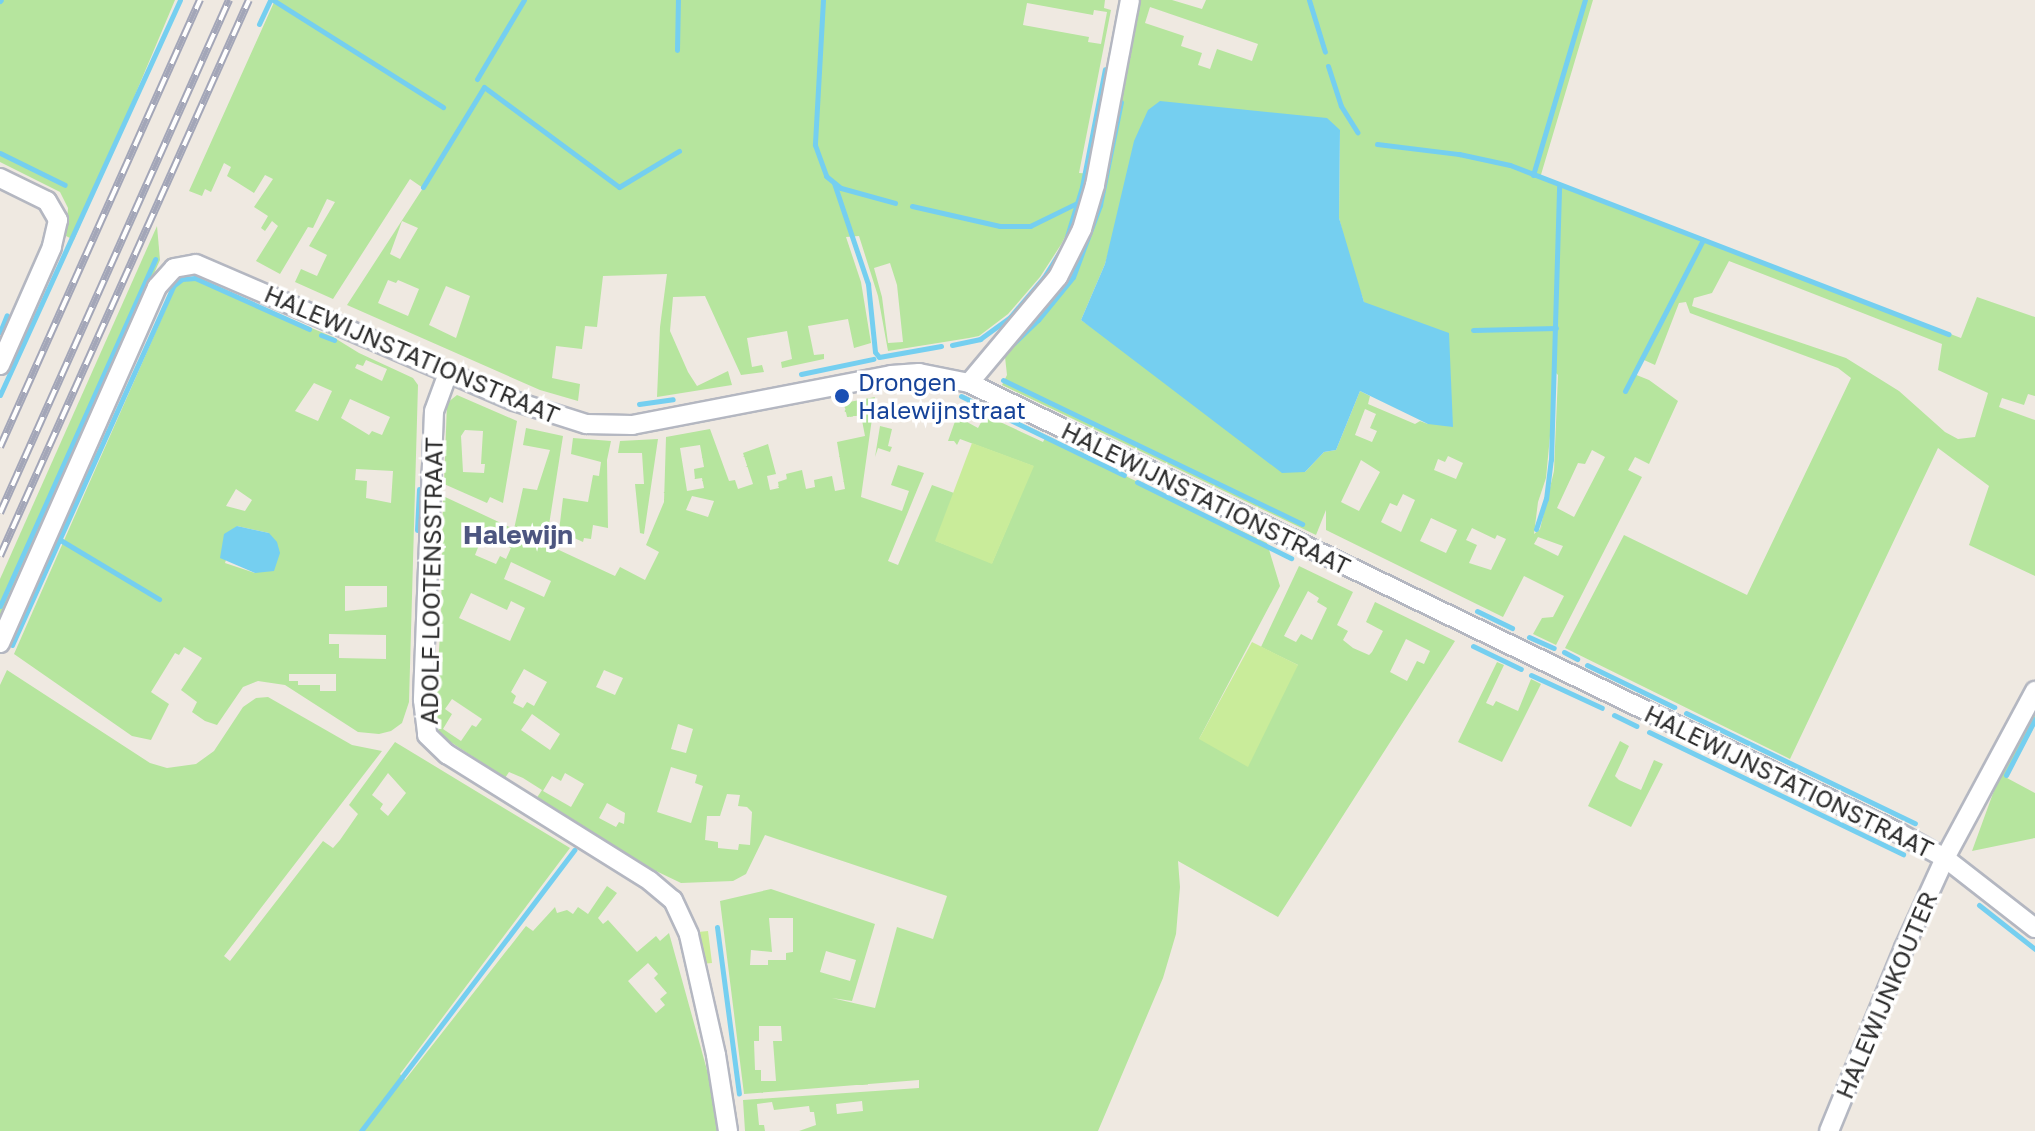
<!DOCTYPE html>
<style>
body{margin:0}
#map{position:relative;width:2035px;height:1131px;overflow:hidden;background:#efe9e1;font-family:"Golos Text",sans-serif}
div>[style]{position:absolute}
.green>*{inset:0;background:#b6e59e}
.pitch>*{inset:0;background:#c9ec9a}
.water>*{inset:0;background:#75cff0}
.stream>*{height:5px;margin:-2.5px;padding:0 2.5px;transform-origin:2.5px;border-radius:2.5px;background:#75cff0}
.roads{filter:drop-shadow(2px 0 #b4b7c1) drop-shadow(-2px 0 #b4b7c1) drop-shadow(0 2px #b4b7c1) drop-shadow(0 -2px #b4b7c1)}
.minor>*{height:18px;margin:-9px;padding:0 9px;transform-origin:9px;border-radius:9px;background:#fff}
.rail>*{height:8px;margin-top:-4px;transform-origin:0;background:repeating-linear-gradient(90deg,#fff 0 15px,#a3a6b8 0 30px);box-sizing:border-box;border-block:2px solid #a3a6b8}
.dots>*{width:22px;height:22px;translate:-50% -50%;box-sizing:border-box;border:4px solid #fff;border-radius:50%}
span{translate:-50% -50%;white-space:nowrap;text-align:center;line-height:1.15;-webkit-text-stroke:7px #fff;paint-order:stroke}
.street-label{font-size:24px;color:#2e2e2e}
.transit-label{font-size:24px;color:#164399}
.left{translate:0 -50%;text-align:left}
.neighbourhood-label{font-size:26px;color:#4d5680;font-weight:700}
</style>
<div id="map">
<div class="green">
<i style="clip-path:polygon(0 0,175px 0,74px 240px,66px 236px,68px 208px,60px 192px,0 162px)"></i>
<i style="clip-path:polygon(evenodd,275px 0,1105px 0,1104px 8px,1111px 10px,1079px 173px,1095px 174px,1062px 243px,1040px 277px,1008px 314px,979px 336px,969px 338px,888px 351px,878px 296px,859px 236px,846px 237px,861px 282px,871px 343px,854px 348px,848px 319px,808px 326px,814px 355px,824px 354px,824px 359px,782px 368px,781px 362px,792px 359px,787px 331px,747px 338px,752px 367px,762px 365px,764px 372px,741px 375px,705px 296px,673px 297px,670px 331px,688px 372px,697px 386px,728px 371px,732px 385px,657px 397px,660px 327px,667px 274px,603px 276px,597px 327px,585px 326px,582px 349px,556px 346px,552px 378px,580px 384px,578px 401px,540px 390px,347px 305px,423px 188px,410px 179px,333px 299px,295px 282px,301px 269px,317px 276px,327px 255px,309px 246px,335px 202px,327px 199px,313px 228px,308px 227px,280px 274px,256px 261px,278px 226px,272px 221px,265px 231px,261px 228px,268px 216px,254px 207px,273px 179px,265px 175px,254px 193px,227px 176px,231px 167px,224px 163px,211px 192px,205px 189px,202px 196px,189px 191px,275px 0,1027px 3px,1093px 15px,1094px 10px,1107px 12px,1101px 44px,1088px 42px,1089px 37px,1023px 25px,1027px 3px,275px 0,402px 221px,418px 228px,400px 259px,390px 254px,402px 221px,275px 0,890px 263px,897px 285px,903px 342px,888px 343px,882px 297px,874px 268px,890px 263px,275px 0,388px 280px,396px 283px,398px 280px,419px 289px,408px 316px,378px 303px,388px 280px,275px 0,446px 286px,470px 296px,456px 338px,429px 325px,446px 286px)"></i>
<i style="clip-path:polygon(evenodd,1139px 0,1172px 0,1202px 9px,1206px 0,1593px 0,1540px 178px,1961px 338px,1977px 297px,2035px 317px,2035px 396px,2028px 394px,2024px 405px,2002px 398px,1999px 407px,2035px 420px,2035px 576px,1969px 545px,1989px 486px,1938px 448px,1790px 759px,1565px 648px,1624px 535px,1747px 595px,1851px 378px,1838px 368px,1690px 313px,1686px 302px,1679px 303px,1655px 365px,1644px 360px,1634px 374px,1649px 380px,1678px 401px,1649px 464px,1635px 457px,1628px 470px,1642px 477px,1556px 645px,1533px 634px,1542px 618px,1553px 617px,1564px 596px,1524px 576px,1503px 617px,1326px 530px,1326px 510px,1316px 535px,1002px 385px,1007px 375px,1005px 357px,1012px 344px,1040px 317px,1076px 258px,1125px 81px,1139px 0,1150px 7px,1258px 44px,1252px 61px,1217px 49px,1210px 69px,1198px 65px,1202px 53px,1181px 46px,1184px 36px,1145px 23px,1150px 7px,1139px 0,1340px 130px,1339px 218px,1349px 258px,1364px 302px,1428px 424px,1420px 421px,1415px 424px,1368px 404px,1370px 396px,1360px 391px,1336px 450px,1324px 452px,1305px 472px,1081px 320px,1105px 264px,1122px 206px,1340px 130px,1139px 0,1729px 261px,1942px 344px,1938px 370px,1988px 393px,1975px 437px,1958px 439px,1945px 432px,1899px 391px,1846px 358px,1692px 306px,1694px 298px,1712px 293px,1729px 261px,1139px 0,1556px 373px,1558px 375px,1554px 471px,1540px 529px,1534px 534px,1538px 502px,1546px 478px,1556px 373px,1139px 0,1365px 409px,1376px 414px,1370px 428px,1377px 431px,1372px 442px,1355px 435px,1365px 409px,1139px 0,1592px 450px,1605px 457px,1574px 517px,1557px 508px,1578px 463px,1585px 464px,1592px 450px,1139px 0,1448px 456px,1463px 463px,1456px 479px,1434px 470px,1438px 459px,1445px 462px,1448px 456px,1139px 0,1361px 460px,1380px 472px,1359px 511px,1341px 502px,1361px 460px,1139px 0,1403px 494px,1415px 500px,1401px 532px,1381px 522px,1390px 503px,1397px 506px,1403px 494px,1139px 0,1431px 518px,1457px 530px,1446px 553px,1420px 541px,1431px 518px,1139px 0,1472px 528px,1495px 539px,1497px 535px,1506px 539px,1491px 570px,1469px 563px,1477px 545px,1466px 540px,1472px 528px,1139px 0,1538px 537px,1563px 546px,1558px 556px,1534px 544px,1538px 537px)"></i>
<i style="clip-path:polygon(157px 226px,160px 260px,0 620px,0 579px)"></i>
<i style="clip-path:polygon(evenodd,186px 279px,197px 280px,333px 337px,359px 353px,413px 378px,418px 385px,409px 702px,402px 723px,391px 731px,379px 734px,358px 732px,285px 685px,258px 681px,243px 687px,217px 725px,205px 721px,192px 712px,197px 702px,181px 690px,202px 658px,184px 647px,179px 655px,175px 653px,151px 692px,169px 704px,151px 740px,132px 736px,14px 654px,176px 286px,186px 279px,366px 360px,387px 369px,382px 381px,355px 368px,357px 364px,363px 366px,366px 360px,186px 279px,314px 383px,332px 391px,318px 421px,295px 411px,314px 383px,186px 279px,350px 399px,390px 417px,382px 435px,372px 431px,369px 435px,341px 418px,350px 399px,186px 279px,356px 469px,393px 471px,391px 503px,366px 498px,367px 481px,355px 480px,356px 469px,186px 279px,236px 489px,252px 500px,245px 511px,226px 506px,236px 489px,186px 279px,237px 526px,269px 533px,255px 573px,225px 563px,237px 526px,186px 279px,345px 586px,387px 586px,387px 607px,345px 611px,345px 586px,186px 279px,329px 634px,386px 635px,386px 659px,339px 658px,339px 644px,329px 644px,329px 634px,186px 279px,289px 674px,336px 674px,336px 691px,320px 691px,320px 685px,298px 685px,298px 681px,289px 681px,289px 674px)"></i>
<i style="clip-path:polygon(evenodd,457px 395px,517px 421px,503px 503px,490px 497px,487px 503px,444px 484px,447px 403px,457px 395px,465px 430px,483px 431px,481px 464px,485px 464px,484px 473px,463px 472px,461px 436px,465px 430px)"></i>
<i style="clip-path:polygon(evenodd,875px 397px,861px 497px,902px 511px,909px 491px,891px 485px,898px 465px,924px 473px,888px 561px,898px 565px,932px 485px,954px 493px,936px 541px,992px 563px,1033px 466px,960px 439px,957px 445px,954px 441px,948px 441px,958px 413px,970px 417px,967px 422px,978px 428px,985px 415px,1043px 442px,1045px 438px,1267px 543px,1280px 586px,1199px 739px,1298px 665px,1261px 647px,1299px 566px,1353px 592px,1337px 625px,1348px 631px,1343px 640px,1353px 648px,1369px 655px,1372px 652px,1383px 631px,1366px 622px,1375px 602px,1455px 641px,1278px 917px,1178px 861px,1180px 887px,1176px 934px,1163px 978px,1098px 1131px,799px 1131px,816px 1125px,814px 1112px,810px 1112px,809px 1106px,774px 1110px,772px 1102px,757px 1104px,759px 1125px,764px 1125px,765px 1131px,745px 1131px,743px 1100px,919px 1088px,919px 1080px,744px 1094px,720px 901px,771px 889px,875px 924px,852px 1001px,832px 998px,875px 1008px,897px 927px,933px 939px,947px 896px,765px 835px,746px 874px,733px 881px,681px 883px,631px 859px,536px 799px,542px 790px,523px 778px,509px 772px,505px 778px,440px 735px,435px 715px,441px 618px,443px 496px,514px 529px,523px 488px,537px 490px,550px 450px,523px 445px,526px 428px,563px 436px,546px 544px,615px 576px,620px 567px,645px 580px,659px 552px,646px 545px,664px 502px,666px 437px,710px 429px,729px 481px,735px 480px,738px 489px,753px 484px,743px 453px,768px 444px,776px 474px,767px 476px,770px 490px,779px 488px,778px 482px,787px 479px,786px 474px,802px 470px,806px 489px,815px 487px,814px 480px,832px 476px,835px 491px,845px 489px,837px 442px,865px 436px,861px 415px,847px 417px,844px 403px,875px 397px,700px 445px,704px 467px,694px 469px,695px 479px,702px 478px,704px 488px,687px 491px,680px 448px,700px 445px,875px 397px,692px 496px,714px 501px,708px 517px,686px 510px,692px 496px,875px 397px,483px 535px,511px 548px,506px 559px,500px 556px,496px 564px,475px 555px,483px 535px,875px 397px,511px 562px,551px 581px,544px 597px,504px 579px,511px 562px,875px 397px,1308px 591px,1319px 598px,1317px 602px,1327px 608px,1312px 640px,1301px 634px,1296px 642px,1284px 636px,1308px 591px,875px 397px,471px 593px,507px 610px,511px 601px,525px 608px,510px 641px,459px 618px,471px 593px,875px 397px,1406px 639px,1430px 651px,1424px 664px,1417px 661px,1407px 681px,1390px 672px,1406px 639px,875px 397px,524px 669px,547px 682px,534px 706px,527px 702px,523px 708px,513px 703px,516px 696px,511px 692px,524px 669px,875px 397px,604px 670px,623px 678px,615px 695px,596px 687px,604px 670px,875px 397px,452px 699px,482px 719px,476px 727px,472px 725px,461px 741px,443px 729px,452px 714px,445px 709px,452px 699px,875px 397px,532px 714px,560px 734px,550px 750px,521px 730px,532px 714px,875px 397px,678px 724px,693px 729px,686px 753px,671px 749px,678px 724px,875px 397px,671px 767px,697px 775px,695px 783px,703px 786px,691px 823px,657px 812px,671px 767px,875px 397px,565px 773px,584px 784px,571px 807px,543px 791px,552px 776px,561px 781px,565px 773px,875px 397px,727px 794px,740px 795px,738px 806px,747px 807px,752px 812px,750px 845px,739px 844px,738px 850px,718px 848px,718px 842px,705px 840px,707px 816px,720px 816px,727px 794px,875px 397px,607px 803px,625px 813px,624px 824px,619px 822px,616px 827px,599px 818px,607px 803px,875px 397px,769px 918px,793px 918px,793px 952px,786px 953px,786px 960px,768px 960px,768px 965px,750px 965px,751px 950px,772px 952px,769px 918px,875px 397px,826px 951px,856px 960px,850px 981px,820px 972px,826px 951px,875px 397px,759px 1026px,781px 1026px,782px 1041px,773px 1041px,776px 1081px,761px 1081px,761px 1070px,755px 1070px,754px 1041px,759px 1041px,759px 1026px,875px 397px,862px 1101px,863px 1111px,837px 1114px,836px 1104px,862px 1101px)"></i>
<i style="clip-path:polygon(880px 426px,892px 429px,888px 446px,892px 447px,890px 452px,878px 448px,875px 457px)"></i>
<i style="clip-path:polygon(573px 438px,611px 441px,607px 460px,608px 528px,593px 525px,591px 539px,584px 538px,583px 542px,559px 531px,563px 498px,588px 502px,593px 475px,599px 476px,601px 462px,571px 454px)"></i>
<i style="clip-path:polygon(658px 439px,644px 534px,640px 533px,635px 484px,644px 484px,642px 453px,618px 453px,620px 441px)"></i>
<i style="clip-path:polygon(1497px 662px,1504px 665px,1486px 703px,1493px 706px,1496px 701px,1518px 711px,1531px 679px,1541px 684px,1502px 762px,1458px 742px)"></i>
<i style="clip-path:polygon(evenodd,7px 670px,150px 763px,167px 768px,196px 764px,214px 751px,243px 707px,256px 698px,268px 697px,352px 745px,382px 751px,224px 956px,230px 961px,323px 841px,333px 848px,340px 840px,358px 814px,349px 805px,395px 742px,570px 848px,400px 1074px,405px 1080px,526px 926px,533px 931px,555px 907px,557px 913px,567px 910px,573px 914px,578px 907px,588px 914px,607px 886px,617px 893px,598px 918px,603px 924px,608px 920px,637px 952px,656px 936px,660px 941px,669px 933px,707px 1070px,712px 1065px,721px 1131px,0 1131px,0 685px,7px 670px,388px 773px,406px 793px,388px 816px,380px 809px,383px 804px,372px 795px,388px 773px,7px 670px,648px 963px,658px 974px,654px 978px,667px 993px,660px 999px,665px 1005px,656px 1013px,628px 981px,648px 963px)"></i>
<i style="clip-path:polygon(2035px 706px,2035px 725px,2007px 778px,2035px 793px,2035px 838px,1972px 851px,2000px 774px)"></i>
<i style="clip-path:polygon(1620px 741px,1629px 746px,1615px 776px,1619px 780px,1641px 790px,1654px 760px,1663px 764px,1631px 827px,1588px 806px)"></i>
</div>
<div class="pitch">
<i style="clip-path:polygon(972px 443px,1034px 466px,992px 564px,935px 541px)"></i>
<i style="clip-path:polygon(1252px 642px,1298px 665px,1248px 767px,1199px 739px)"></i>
<i style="clip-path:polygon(708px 931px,712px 963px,701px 964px,698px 932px)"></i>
</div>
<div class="water">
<i style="clip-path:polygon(1160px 101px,1327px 118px,1340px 130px,1339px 218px,1364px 302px,1449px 333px,1453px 427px,1428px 424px,1360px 391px,1336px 450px,1324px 452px,1305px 472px,1282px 473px,1081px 320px,1105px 264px,1134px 141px,1148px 110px)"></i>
<i style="clip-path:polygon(237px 526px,269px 533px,277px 542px,280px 553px,274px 571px,255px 573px,220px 558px,224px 534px)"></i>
</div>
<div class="stream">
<i style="left:273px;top:0;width:201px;rotate:32.2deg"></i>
<i style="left:823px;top:0;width:145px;rotate:93.2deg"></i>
<i style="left:815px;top:145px;width:33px;rotate:70deg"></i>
<i style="left:826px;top:176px;width:19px;rotate:39deg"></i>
<i style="left:841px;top:188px;width:56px;rotate:15.5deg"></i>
<i style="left:1309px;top:0;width:54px;rotate:72.9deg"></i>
<i style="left:0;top:1px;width:1px;rotate:-45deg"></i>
<i style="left:259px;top:24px;width:26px;rotate:-65deg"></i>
<i style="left:677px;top:50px;width:50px;rotate:-88.9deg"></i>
<i style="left:1328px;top:66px;width:42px;rotate:72deg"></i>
<i style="left:1341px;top:106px;width:31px;rotate:58deg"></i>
<i style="left:477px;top:79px;width:92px;rotate:-59.3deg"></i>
<i style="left:1377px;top:144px;width:83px;rotate:7deg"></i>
<i style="left:1459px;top:154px;width:52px;rotate:12.2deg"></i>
<i style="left:1510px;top:165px;width:470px;rotate:21.1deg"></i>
<i style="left:0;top:153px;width:72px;rotate:26.2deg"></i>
<i style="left:1533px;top:175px;width:183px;rotate:-73.5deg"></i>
<i style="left:834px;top:183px;width:107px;rotate:71.4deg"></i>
<i style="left:868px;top:284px;width:68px;rotate:84.1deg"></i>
<i style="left:875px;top:352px;width:6px;rotate:51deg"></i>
<i style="left:879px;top:357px;width:63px;rotate:-10.1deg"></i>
<i style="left:423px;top:187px;width:117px;rotate:-58.6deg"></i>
<i style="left:484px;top:87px;width:168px;rotate:36.5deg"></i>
<i style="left:619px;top:187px;width:70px;rotate:-31deg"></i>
<i style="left:912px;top:206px;width:90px;rotate:12.8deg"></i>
<i style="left:1000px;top:226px;width:30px"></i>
<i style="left:1030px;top:226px;width:52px;rotate:-26.1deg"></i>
<i style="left:1473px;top:330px;width:83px;rotate:-1.4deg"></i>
<i style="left:0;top:332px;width:18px;rotate:-68deg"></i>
<i style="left:321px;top:335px;width:14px;rotate:21deg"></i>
<i style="left:1014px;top:343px;width:33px;rotate:-44deg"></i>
<i style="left:1038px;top:320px;width:55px;rotate:-50.9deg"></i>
<i style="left:1073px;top:277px;width:77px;rotate:-69.4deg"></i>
<i style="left:1100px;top:205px;width:105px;rotate:-78.5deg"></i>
<i style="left:952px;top:345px;width:29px;rotate:-12deg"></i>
<i style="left:980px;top:339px;width:37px;rotate:-36deg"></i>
<i style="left:1010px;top:317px;width:52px;rotate:-49.6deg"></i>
<i style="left:1044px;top:277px;width:40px;rotate:-58deg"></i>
<i style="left:1065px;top:243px;width:59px;rotate:-73.1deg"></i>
<i style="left:1082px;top:187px;width:120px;rotate:-79deg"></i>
<i style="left:801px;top:374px;width:74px;rotate:-11.8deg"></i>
<i style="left:1003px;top:380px;width:332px;rotate:25.7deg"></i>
<i style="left:1625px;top:391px;width:170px;rotate:-62.7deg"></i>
<i style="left:0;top:395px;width:434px;rotate:-65.5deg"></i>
<i style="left:961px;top:396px;width:181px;rotate:25.9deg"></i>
<i style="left:639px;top:404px;width:34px;rotate:-8deg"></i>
<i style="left:1137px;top:482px;width:172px;rotate:26.3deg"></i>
<i style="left:1536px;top:529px;width:32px;rotate:-72deg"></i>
<i style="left:1546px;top:499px;width:39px;rotate:-83deg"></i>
<i style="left:1551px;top:460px;width:274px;rotate:-88.3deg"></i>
<i style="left:417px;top:530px;width:41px;rotate:-87.2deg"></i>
<i style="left:57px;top:538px;width:119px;rotate:30.9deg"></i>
<i style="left:0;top:606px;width:380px;rotate:-65.9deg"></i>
<i style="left:1477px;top:611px;width:39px;rotate:26deg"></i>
<i style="left:1529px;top:637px;width:27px;rotate:24deg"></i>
<i style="left:12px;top:645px;width:393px;rotate:-65.8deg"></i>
<i style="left:173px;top:286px;width:11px;rotate:-38deg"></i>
<i style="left:182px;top:279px;width:13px;rotate:-4deg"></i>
<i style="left:195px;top:278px;width:125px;rotate:24.1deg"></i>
<i style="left:1473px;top:646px;width:53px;rotate:25.6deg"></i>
<i style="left:1564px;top:652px;width:15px;rotate:28deg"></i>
<i style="left:1587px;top:665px;width:97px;rotate:25.8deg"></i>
<i style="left:1531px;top:675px;width:78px;rotate:24.9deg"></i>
<i style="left:1686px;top:713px;width:254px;rotate:25.7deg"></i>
<i style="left:1614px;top:715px;width:25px;rotate:26deg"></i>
<i style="left:1649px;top:732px;width:282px;rotate:25.7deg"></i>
<i style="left:2006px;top:775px;width:63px;rotate:-62.6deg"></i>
<i style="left:1979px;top:905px;width:71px;rotate:38.2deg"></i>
<i style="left:717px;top:927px;width:168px;rotate:82.5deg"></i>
<i style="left:361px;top:1131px;width:353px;rotate:-52.8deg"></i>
</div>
<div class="roads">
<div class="minor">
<i style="left:0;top:178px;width:52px;rotate:26.1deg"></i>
<i style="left:47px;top:201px;width:22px;rotate:60deg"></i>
<i style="left:58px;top:220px;width:28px;rotate:103deg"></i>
<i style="left:52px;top:247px;width:129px;rotate:113.8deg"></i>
<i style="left:448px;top:373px;width:40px;rotate:110.2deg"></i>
<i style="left:434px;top:411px;width:289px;rotate:92.2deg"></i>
<i style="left:423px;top:700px;width:35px;rotate:83deg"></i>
<i style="left:427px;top:735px;width:28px;rotate:44deg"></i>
<i style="left:447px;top:754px;width:239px;rotate:32deg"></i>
<i style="left:650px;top:881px;width:30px;rotate:40deg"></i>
<i style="left:673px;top:900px;width:38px;rotate:65deg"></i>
<i style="left:689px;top:935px;width:123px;rotate:77.3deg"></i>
<i style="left:716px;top:1055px;width:77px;rotate:81deg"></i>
<i style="left:969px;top:383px;width:138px;rotate:-50deg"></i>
<i style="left:1058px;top:277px;width:54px;rotate:-63.4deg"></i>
<i style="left:1082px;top:229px;width:46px;rotate:-73.5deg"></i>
<i style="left:1095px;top:185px;width:188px;rotate:-79.3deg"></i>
<i style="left:0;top:643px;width:389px;rotate:-66.2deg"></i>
<i style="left:157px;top:287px;width:25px;rotate:-48deg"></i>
<i style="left:174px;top:268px;width:22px;rotate:-10deg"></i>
<i style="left:196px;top:264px;width:346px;rotate:23.3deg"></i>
<i style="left:514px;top:401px;width:76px;rotate:17.7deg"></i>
<i style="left:586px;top:424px;width:46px;rotate:1.2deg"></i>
<i style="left:632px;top:425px;width:264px;rotate:-10.9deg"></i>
<i style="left:891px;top:375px;width:28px;rotate:-4deg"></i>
<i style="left:919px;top:373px;width:51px;rotate:11.3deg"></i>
<i style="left:969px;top:383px;width:1033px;rotate:25.82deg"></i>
<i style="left:1899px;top:833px;width:52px;rotate:28.5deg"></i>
<i style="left:1945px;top:858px;width:114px;rotate:37.9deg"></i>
<i style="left:1829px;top:1131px;width:198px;rotate:-67.7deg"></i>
<i style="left:1904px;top:948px;width:99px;rotate:-65.5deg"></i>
<i style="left:1945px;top:858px;width:190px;rotate:-61.7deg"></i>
</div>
</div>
<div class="rail">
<i style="left:0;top:447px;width:490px;rotate:-65.9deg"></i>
<i style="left:0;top:513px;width:562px;rotate:-65.94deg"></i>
<i style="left:0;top:556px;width:609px;rotate:-65.88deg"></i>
</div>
<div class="dots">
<i style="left:842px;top:396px;background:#1a4fb4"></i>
</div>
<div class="street-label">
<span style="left:412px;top:354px;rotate:23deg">HALEWIJNSTATIONSTRAAT</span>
<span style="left:1206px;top:498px;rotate:26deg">HALEWIJNSTATIONSTRAAT</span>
<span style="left:431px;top:581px;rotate:-89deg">ADOLF LOOTENSSTRAAT</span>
<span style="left:1789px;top:781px;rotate:26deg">HALEWIJNSTATIONSTRAAT</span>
<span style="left:1886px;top:995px;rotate:-67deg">HALEWIJNKOUTER</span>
</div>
<div class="transit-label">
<span class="left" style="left:858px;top:396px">Drongen<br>Halewijnstraat</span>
</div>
<div class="neighbourhood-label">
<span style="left:518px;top:535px">Halewijn</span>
</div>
</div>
